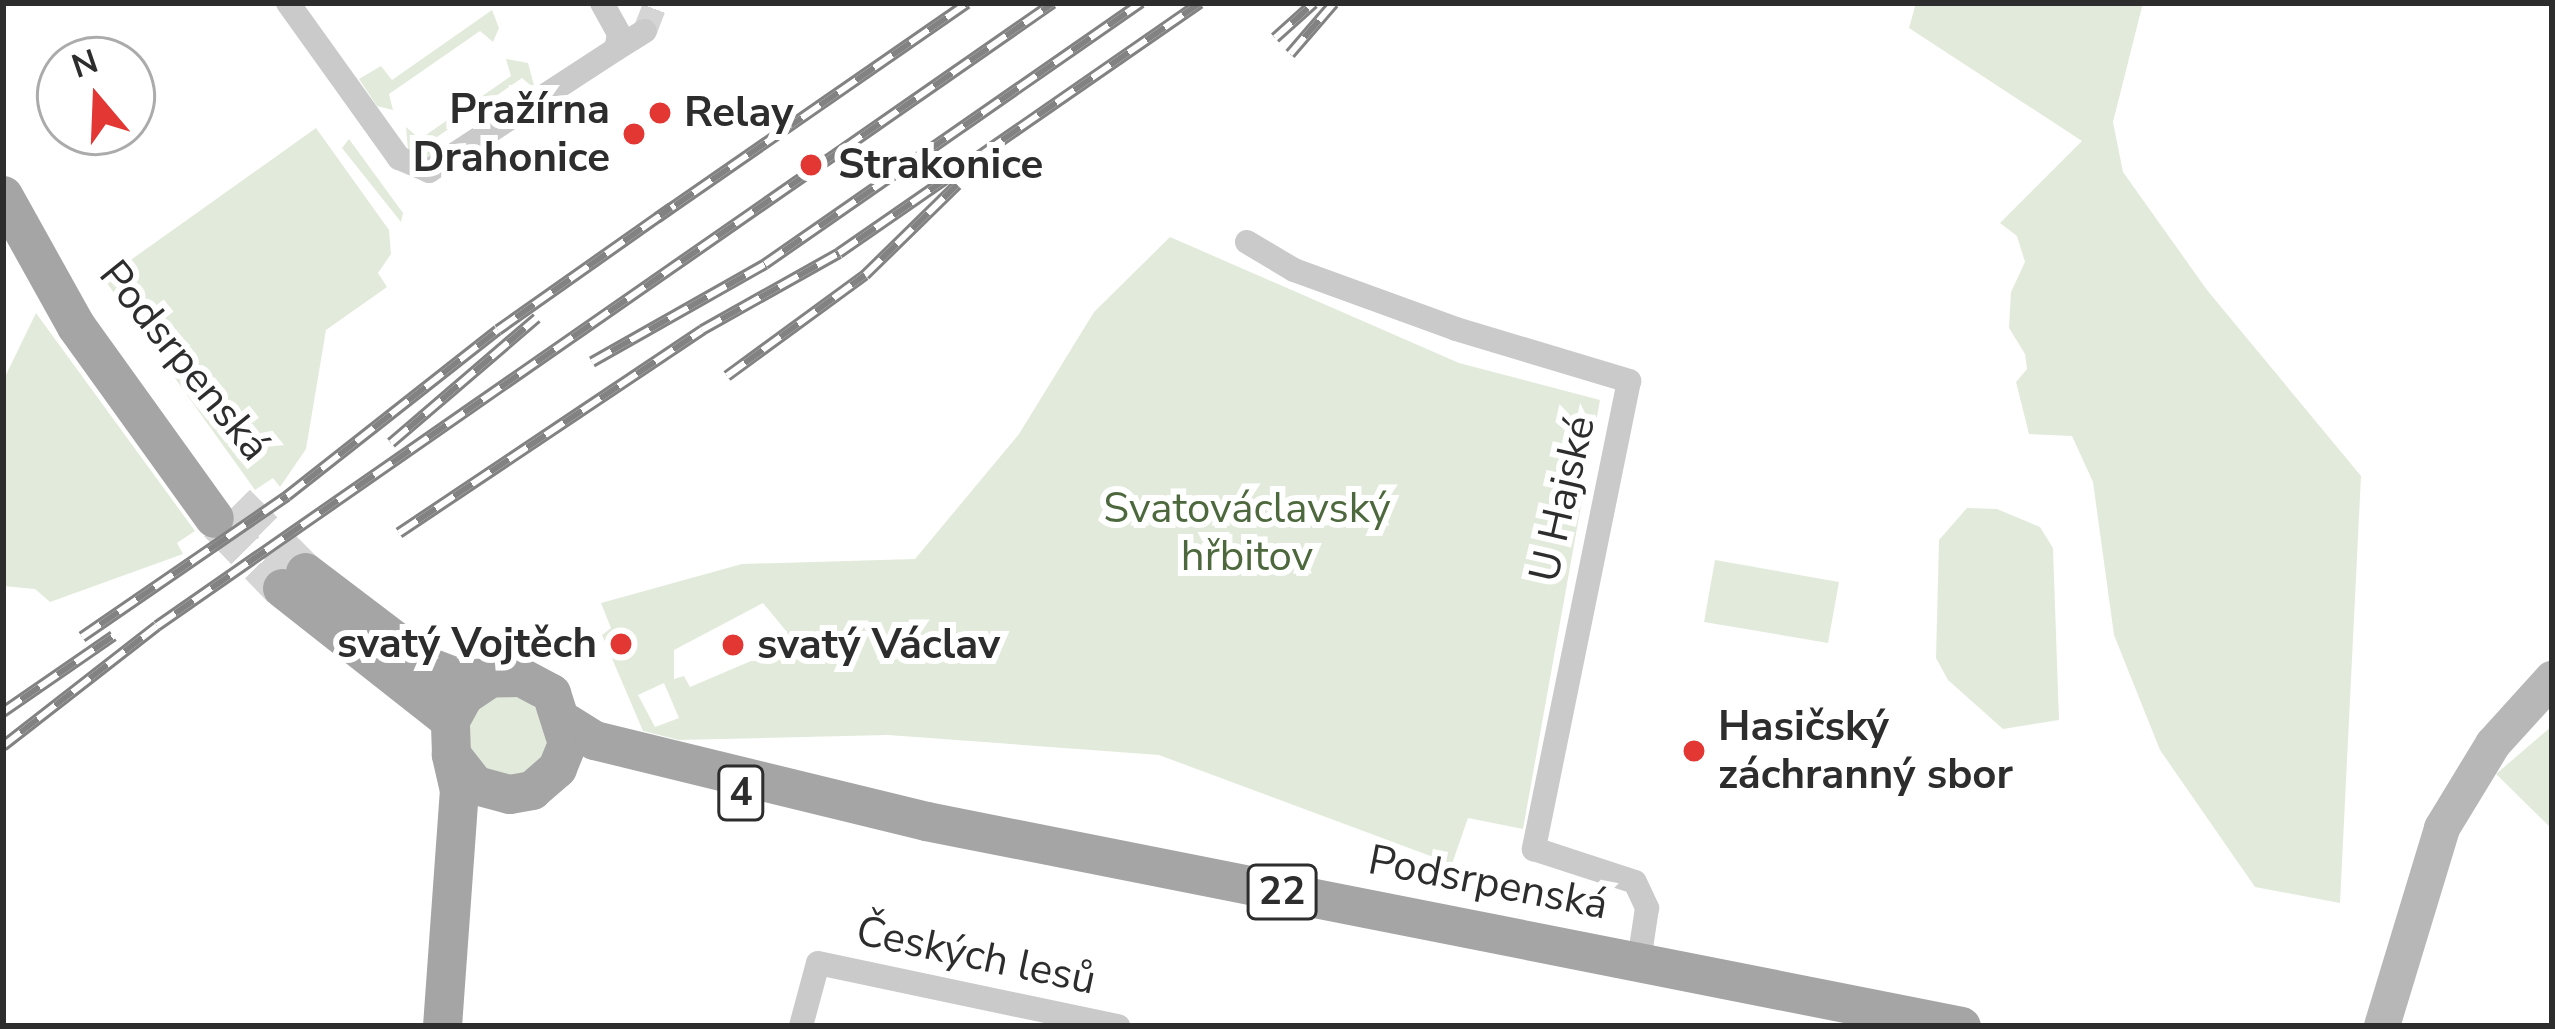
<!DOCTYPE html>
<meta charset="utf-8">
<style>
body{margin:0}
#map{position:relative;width:2555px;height:1029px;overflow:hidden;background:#fff;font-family:"Nunito Sans",sans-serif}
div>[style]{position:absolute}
.green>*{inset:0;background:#e2ebdb}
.round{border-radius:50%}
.street-tunnel>*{height:24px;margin-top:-12px;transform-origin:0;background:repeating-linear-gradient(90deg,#d5d5d5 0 24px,transparent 0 36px)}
.primary-tunnel>*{height:39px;margin-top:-19.5px;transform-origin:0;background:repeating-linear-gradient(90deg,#d5d5d5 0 39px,transparent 0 59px)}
.street>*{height:24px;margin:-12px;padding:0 12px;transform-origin:12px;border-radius:12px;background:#cacaca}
.secondary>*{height:36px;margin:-18px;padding:0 18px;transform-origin:18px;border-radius:18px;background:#b7b7b7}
.primary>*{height:39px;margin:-19.5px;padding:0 19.5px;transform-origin:19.5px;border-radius:19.5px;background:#a5a5a5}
.rail>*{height:12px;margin-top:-6px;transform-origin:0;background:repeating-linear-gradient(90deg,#fff 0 22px,#828282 0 44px);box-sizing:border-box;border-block:3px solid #828282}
.dots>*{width:33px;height:33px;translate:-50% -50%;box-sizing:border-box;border:6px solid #fff;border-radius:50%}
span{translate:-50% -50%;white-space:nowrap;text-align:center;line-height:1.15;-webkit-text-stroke:12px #fff;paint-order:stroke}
.shield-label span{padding:3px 9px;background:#fff;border:3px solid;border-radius:9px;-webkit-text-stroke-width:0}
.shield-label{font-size:39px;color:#2d2d2d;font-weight:700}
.poi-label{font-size:42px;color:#2d2d2d;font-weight:700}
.right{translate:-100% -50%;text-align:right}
.left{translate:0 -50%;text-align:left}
.street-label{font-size:42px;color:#2d2d2d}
.park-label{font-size:42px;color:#4c683c}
.frame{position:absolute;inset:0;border:6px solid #2d2d2d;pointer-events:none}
.north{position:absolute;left:36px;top:36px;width:120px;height:120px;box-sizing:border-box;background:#fff;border:3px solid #ababab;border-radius:50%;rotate:341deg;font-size:33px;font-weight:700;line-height:48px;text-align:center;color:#2d2d2d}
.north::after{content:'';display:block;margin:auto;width:42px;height:54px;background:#e23732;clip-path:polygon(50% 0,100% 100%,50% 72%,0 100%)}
</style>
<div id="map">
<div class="green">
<i style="clip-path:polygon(1916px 3px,2143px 3px,2113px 122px,2123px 172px,2207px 290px,2361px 476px,2340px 903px,2255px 887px,2160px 750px,2114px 635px,2093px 482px,2072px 436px,2029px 434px,2016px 382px,2027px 369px,2025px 354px,2009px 328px,2011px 292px,2025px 262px,2017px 236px,2000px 223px,2082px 141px,1909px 28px)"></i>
<i style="clip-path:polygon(492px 10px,499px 28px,493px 42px,480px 31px,389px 94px,393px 110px,377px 106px,359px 79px,381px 66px,392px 80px)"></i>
<i style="clip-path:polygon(506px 59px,528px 63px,535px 89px,522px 78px,437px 137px,445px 149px,430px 159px,408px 150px,406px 127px,420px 139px,511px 76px)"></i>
<i style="clip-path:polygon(316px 128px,389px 230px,391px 254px,378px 273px,387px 287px,326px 330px,306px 449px,280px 487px,273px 478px,255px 490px,104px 279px)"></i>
<i style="clip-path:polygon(349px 139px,403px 213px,401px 222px,342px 148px)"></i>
<i style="clip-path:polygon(evenodd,1170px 237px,1459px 363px,1600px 400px,1523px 829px,1468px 818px,1452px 864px,1159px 755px,888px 735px,679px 740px,643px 731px,602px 635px,611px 628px,601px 603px,742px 564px,915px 559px,1019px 434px,1094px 312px,1170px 237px,763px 603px,787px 632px,780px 646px,769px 648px,773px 661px,751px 661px,690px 687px,684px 676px,674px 679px,674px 650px,763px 603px,1170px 237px,664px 683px,679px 718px,655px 727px,638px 695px,664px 683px)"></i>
<i style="clip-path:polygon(36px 313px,195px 531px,177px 543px,183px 554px,50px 602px,35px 589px,3px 586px,3px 381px)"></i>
<i style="clip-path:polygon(1967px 508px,1997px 509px,2040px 527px,2053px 548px,2059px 720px,2003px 729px,1948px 680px,1936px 658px,1939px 540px)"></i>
<i style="clip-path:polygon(1715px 560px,1839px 582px,1828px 643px,1704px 622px)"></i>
<i class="round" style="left:467px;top:696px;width:80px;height:80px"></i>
<i style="clip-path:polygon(2552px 726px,2552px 829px,2496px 774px)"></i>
</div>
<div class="street-tunnel">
<i style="left:645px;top:31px;width:30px;rotate:-69deg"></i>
</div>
<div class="primary-tunnel">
<i style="left:236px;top:503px;width:98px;rotate:45deg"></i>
<i style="left:218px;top:522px;width:92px;rotate:45.9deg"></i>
</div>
<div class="street">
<i style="left:288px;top:3px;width:191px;rotate:54.4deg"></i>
<i style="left:399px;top:158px;width:33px;rotate:23deg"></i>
<i style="left:429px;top:171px;width:223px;rotate:-33.1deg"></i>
<i style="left:602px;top:3px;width:35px;rotate:61deg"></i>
<i style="left:619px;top:34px;width:15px;rotate:101deg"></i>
<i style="left:616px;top:49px;width:34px;rotate:-32deg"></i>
<i style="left:1247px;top:242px;width:55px;rotate:30.8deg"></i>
<i style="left:1294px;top:270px;width:172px;rotate:20deg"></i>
<i style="left:1456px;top:329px;width:181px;rotate:16.7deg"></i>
<i style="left:1629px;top:381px;width:478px;rotate:101.5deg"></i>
<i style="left:1534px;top:849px;width:106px;rotate:18.1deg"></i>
<i style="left:1635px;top:882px;width:29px;rotate:65deg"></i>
<i style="left:1647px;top:908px;width:54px;rotate:98.6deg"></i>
<i style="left:801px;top:1026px;width:65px;rotate:-74.9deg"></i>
<i style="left:818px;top:963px;width:307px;rotate:11.9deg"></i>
</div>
<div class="secondary">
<i style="left:2382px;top:1026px;width:207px;rotate:-73.1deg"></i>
<i style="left:2442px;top:828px;width:98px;rotate:-58.7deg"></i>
<i style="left:2493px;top:744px;width:88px;rotate:-47.8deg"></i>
</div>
<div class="primary">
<i style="left:3px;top:195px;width:150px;rotate:60.9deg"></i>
<i style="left:76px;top:326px;width:236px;rotate:54.3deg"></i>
<i style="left:305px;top:572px;width:157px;rotate:37.2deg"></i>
<i style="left:430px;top:667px;width:30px;rotate:21deg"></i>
<i style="left:458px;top:678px;width:63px;rotate:-0.9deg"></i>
<i style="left:521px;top:677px;width:34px;rotate:28deg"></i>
<i style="left:551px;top:693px;width:52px;rotate:72.3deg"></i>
<i style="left:567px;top:743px;width:27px;rotate:112deg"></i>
<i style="left:557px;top:768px;width:33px;rotate:139deg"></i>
<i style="left:532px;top:790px;width:23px;rotate:170deg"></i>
<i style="left:509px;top:794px;width:35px;rotate:-165deg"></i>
<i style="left:475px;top:785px;width:39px;rotate:-128deg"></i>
<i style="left:451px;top:754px;width:34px;rotate:-92deg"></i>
<i style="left:450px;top:720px;width:29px;rotate:-61deg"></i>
<i style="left:464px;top:695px;width:29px;rotate:-34deg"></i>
<i style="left:282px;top:588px;width:214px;rotate:38.2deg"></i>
<i style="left:567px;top:723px;width:32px;rotate:32deg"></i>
<i style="left:594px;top:740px;width:342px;rotate:13.7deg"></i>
<i style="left:926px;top:821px;width:1055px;rotate:11.2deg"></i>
<i style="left:442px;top:1026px;width:237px;rotate:-85.9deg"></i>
<i style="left:459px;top:790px;width:37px;rotate:-103deg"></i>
</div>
<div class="rail">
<i style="left:1275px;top:38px;width:52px;rotate:-41.9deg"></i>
<i style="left:1290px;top:54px;width:67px;rotate:-49.2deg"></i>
<i style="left:657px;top:218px;width:377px;rotate:-34.7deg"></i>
<i style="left:592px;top:362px;width:199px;rotate:-29.5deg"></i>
<i style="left:765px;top:264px;width:458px;rotate:-34.8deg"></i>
<i style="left:727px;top:376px;width:171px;rotate:-36.2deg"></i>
<i style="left:865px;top:275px;width:129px;rotate:-44.4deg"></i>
<i style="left:391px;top:443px;width:192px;rotate:-40.6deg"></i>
<i style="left:399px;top:533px;width:365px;rotate:-33.8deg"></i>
<i style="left:702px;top:330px;width:157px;rotate:-29.3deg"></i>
<i style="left:839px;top:253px;width:439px;rotate:-34.7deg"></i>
<i style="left:82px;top:637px;width:249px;rotate:-34.5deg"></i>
<i style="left:287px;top:496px;width:268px;rotate:-38.2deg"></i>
<i style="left:498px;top:330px;width:212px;rotate:-35.2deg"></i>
<i style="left:3px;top:712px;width:134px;rotate:-34.6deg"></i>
<i style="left:3px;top:746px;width:195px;rotate:-37.9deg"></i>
<i style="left:157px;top:626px;width:1091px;rotate:-34.81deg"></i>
</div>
<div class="dots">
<i style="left:660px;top:113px;background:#e23732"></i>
<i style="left:634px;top:134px;background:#e23732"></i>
<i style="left:811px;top:165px;background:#e23732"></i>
<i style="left:621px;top:644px;background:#e23732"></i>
<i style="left:733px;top:645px;background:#e23732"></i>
<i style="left:1694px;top:751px;background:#e23732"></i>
</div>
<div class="shield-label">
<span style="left:741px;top:793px">4</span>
<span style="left:1282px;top:892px">22</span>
</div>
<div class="poi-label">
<span class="right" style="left:610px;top:134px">Pražírna<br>Drahonice</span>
<span class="left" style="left:684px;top:113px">Relay</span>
<span class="left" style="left:838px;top:165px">Strakonice</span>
<span class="right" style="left:597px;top:644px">svatý Vojtěch</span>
<span class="left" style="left:757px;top:645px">svatý Václav</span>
<span class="left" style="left:1718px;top:751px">Hasičský<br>záchranný sbor</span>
</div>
<div class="street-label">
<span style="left:184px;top:361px;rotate:51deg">Podsrpenská</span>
<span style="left:1563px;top:499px;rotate:-77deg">U Hajské</span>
<span style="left:1488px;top:883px;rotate:11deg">Podsrpenská</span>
<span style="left:976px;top:956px;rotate:12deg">Českých lesů</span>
</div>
<div class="park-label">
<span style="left:1247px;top:533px">Svatováclavský<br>hřbitov</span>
</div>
<div class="frame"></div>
<div class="north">N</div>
</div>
